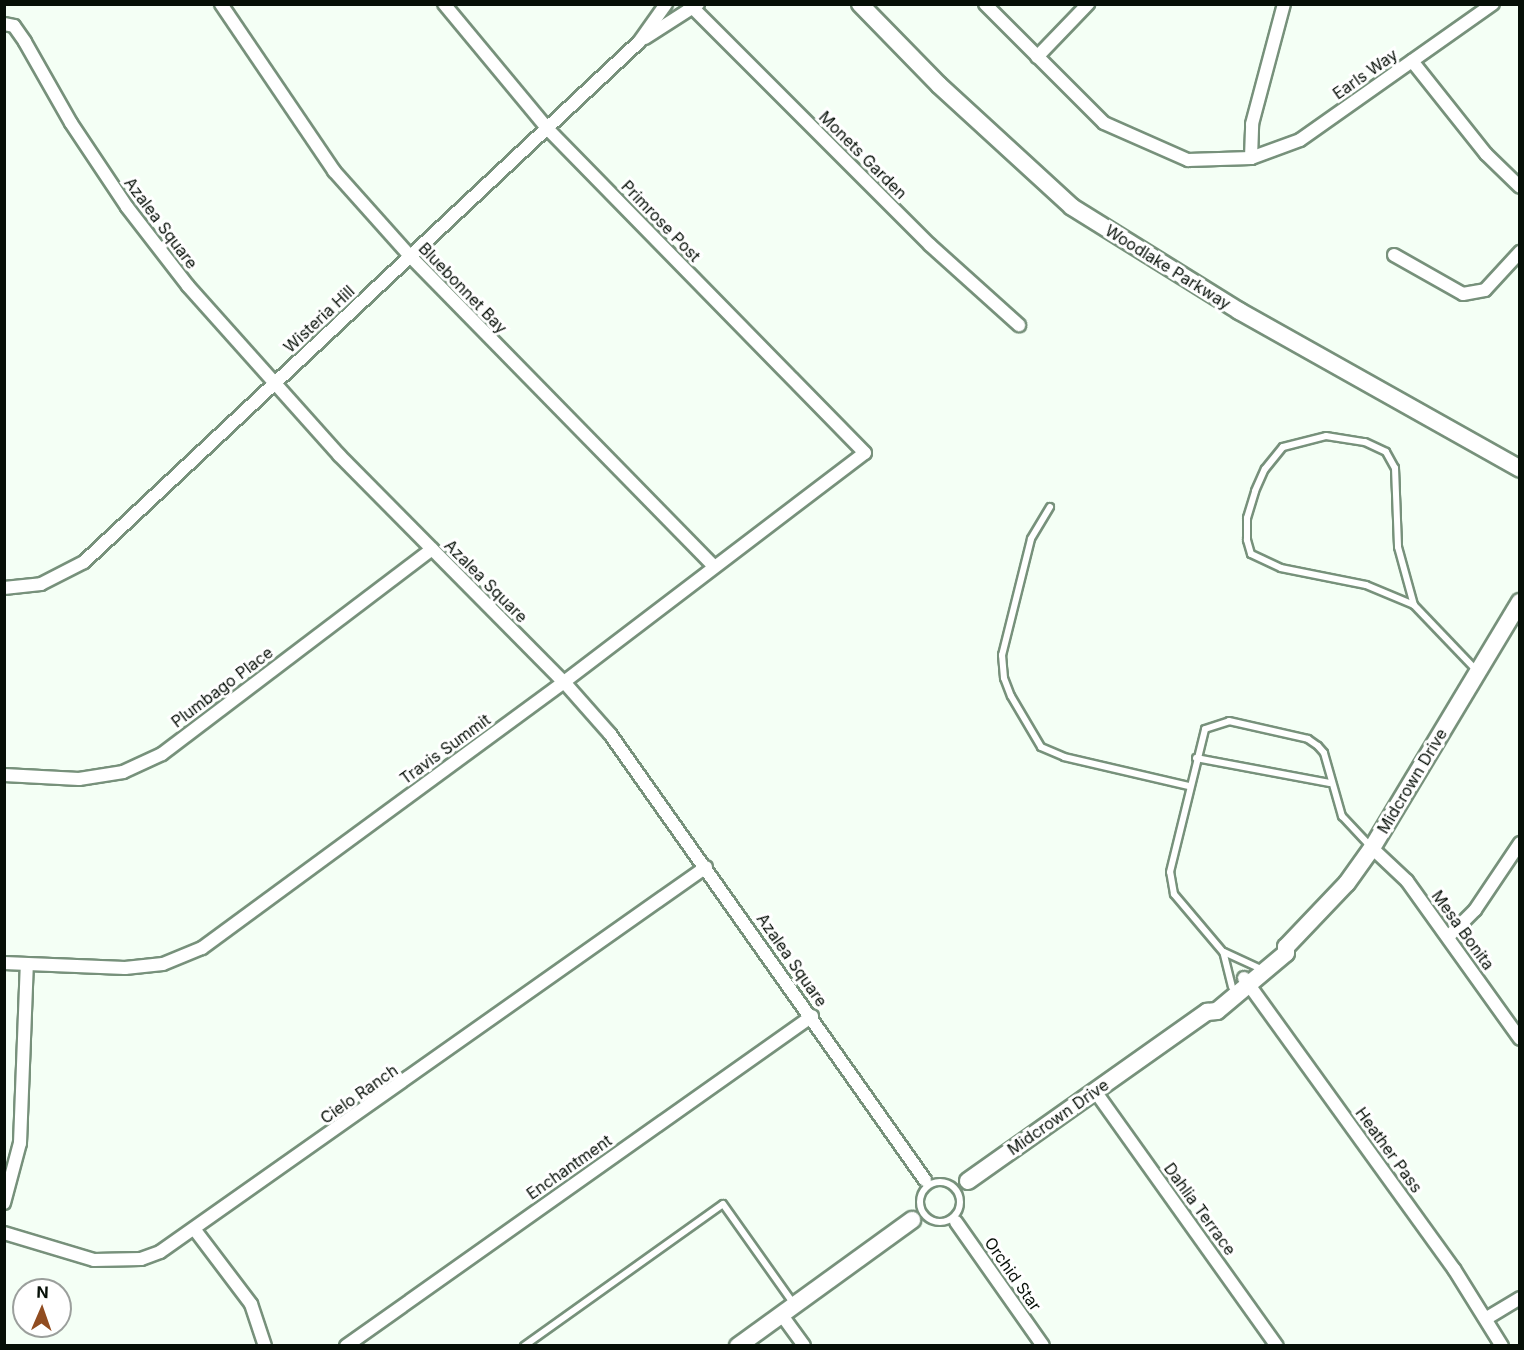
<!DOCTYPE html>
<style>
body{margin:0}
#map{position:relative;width:1524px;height:1350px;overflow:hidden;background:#f4fff5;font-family:Inter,sans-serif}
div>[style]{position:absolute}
.roads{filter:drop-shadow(2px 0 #77917b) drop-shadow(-2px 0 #77917b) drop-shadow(0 2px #77917b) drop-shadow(0 -2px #77917b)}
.service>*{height:6px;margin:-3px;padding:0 3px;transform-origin:3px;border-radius:3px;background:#fff}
.service>.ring{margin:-3px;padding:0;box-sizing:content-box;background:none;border:6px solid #fff;border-radius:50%}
.minor>*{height:12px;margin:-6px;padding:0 6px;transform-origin:6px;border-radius:6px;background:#fff}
.tertiary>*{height:16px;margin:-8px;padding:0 8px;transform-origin:8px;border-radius:8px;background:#fff}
span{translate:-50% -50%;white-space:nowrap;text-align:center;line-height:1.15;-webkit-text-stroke:6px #fff;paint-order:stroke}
.street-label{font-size:16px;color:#060f07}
.frame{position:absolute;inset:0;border:6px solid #060f07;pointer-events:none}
.north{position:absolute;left:12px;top:1278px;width:60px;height:60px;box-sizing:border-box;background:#fff;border:2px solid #9b9f9c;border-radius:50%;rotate:2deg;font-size:16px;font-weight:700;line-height:24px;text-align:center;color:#060f07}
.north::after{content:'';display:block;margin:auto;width:21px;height:27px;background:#914d21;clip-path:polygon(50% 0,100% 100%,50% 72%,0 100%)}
</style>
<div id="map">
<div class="roads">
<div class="service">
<i style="left:1050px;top:507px;width:37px;rotate:121deg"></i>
<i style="left:1031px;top:539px;width:120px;rotate:104deg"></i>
<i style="left:1002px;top:655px;width:23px;rotate:85deg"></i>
<i style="left:1004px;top:678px;width:19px;rotate:69deg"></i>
<i style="left:1011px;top:696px;width:59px;rotate:59.5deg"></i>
<i style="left:1041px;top:747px;width:25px;rotate:23deg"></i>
<i style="left:1064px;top:757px;width:128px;rotate:13.1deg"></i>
<i style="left:1414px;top:605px;width:52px;rotate:-157.4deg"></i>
<i style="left:1366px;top:585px;width:87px;rotate:-168.7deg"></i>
<i style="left:1281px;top:568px;width:33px;rotate:-155deg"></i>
<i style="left:1251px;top:554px;width:15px;rotate:-106deg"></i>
<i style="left:1247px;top:540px;width:22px;rotate:-90deg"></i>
<i style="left:1247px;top:518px;width:28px;rotate:-73deg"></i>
<i style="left:1255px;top:491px;width:24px;rotate:-66deg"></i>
<i style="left:1265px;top:469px;width:28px;rotate:-51deg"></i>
<i style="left:1283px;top:447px;width:44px;rotate:-14.3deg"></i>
<i style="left:1326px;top:436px;width:39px;rotate:9deg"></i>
<i style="left:1365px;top:442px;width:23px;rotate:25deg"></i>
<i style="left:1386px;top:452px;width:18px;rotate:61deg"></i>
<i style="left:1395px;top:468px;width:79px;rotate:87.8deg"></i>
<i style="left:1398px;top:547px;width:60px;rotate:74.6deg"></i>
<i style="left:1414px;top:605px;width:91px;rotate:46.3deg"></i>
<i style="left:1196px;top:758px;width:136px;rotate:10.6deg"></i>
<i style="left:1224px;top:952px;width:41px;rotate:24.7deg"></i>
<i style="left:1232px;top:987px;width:36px;rotate:-104deg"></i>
<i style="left:1223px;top:952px;width:76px;rotate:-130.2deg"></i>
<i style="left:1174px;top:894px;width:22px;rotate:-100deg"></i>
<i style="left:1170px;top:872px;width:147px;rotate:-76.2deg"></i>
<i style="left:1205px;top:729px;width:25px;rotate:-18deg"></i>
<i style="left:1229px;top:721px;width:81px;rotate:12.8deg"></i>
<i style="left:1308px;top:739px;width:12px;rotate:35deg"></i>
<i style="left:1318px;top:746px;width:9px;rotate:49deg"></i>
<i style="left:1324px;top:753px;width:66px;rotate:74.1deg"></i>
<i style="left:1342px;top:816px;width:42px;rotate:46.9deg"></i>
<i class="ring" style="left:920px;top:1182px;width:34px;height:34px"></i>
<i style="left:524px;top:1346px;width:244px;rotate:-35.5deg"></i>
<i style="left:723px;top:1204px;width:121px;rotate:54.7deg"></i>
</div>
<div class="minor">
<i style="left:221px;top:4px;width:202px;rotate:55.9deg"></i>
<i style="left:334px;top:171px;width:115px;rotate:48.2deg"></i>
<i style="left:411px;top:257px;width:433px;rotate:45.6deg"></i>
<i style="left:689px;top:4px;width:341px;rotate:45deg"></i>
<i style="left:930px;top:245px;width:120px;rotate:42deg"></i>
<i style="left:985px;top:4px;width:168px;rotate:45deg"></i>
<i style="left:1104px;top:123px;width:92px;rotate:23.8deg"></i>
<i style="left:1188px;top:160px;width:63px;rotate:-1.8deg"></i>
<i style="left:1251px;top:158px;width:52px;rotate:-20.2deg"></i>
<i style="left:1300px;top:140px;width:236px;rotate:-35.2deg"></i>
<i style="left:4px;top:24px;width:10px;rotate:11deg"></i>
<i style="left:14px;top:26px;width:19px;rotate:55deg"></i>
<i style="left:25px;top:42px;width:93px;rotate:60.4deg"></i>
<i style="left:71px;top:123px;width:101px;rotate:56.3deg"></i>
<i style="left:127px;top:207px;width:100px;rotate:52.3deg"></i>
<i style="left:188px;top:286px;width:227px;rotate:48.2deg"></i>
<i style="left:339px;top:455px;width:320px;rotate:45.3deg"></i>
<i style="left:564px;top:682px;width:69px;rotate:48.5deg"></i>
<i style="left:610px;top:734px;width:546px;rotate:54.77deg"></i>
<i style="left:645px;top:38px;width:63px;rotate:-32.7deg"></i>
<i style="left:1037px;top:57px;width:74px;rotate:-46.1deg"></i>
<i style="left:1412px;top:61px;width:119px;rotate:51.5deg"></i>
<i style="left:1486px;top:154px;width:47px;rotate:44.1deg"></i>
<i style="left:1251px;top:158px;width:34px;rotate:-88deg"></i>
<i style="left:1252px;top:124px;width:124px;rotate:-75.1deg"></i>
<i style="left:1394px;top:255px;width:79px;rotate:29.5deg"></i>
<i style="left:1463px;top:294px;width:22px;rotate:-10deg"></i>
<i style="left:1485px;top:290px;width:52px;rotate:-47.4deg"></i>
<i style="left:4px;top:588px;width:37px;rotate:-6deg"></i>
<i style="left:41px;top:584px;width:48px;rotate:-27.1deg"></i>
<i style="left:84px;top:562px;width:761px;rotate:-43.14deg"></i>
<i style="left:639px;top:42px;width:47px;rotate:-54.6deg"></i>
<i style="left:4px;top:775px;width:75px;rotate:3.1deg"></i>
<i style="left:79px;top:779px;width:45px;rotate:-9deg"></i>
<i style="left:123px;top:772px;width:43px;rotate:-24.8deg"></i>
<i style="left:162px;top:754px;width:339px;rotate:-37.2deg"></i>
<i style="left:1372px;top:848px;width:48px;rotate:43.3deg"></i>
<i style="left:1407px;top:881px;width:194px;rotate:54.4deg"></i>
<i style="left:1448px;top:937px;width:38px;rotate:-45deg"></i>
<i style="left:1475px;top:910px;width:81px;rotate:-56.1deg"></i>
<i style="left:4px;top:963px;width:121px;rotate:2.4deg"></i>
<i style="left:125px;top:968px;width:38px;rotate:-6deg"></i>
<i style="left:163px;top:964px;width:42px;rotate:-22.3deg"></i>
<i style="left:202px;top:948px;width:449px;rotate:-36.3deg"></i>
<i style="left:564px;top:682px;width:378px;rotate:-37.3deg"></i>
<i style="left:865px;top:453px;width:455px;rotate:-134.4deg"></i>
<i style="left:547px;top:128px;width:161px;rotate:-129.7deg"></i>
<i style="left:1244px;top:978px;width:359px;rotate:54.2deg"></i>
<i style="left:1454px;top:1269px;width:91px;rotate:58.1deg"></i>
<i style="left:1095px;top:1091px;width:313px;rotate:54.5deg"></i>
<i style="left:4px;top:1203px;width:62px;rotate:-75.1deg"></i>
<i style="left:20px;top:1143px;width:179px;rotate:-87.8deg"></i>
<i style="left:956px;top:1222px;width:151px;rotate:54.9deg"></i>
<i style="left:195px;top:1230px;width:93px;rotate:52.9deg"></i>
<i style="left:251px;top:1304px;width:44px;rotate:71.6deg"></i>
<i style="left:4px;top:1233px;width:94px;rotate:16.7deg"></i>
<i style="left:94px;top:1260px;width:47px;rotate:-1.2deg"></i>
<i style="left:141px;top:1259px;width:20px;rotate:-20deg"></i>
<i style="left:160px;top:1252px;width:668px;rotate:-35.19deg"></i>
<i style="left:781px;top:1314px;width:39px;rotate:54deg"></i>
<i style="left:1487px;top:1318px;width:39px;rotate:-31deg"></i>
<i style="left:346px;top:1346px;width:571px;rotate:-35.3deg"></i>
</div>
<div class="tertiary">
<i style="left:860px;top:4px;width:113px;rotate:45.7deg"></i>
<i style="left:939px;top:85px;width:180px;rotate:42.5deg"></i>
<i style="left:1072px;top:207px;width:197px;rotate:31.9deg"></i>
<i style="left:1239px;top:311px;width:322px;rotate:29.3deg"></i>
<i style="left:968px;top:1181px;width:293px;rotate:-35.3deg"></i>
<i style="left:1207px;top:1012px;width:10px;rotate:-6deg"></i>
<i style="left:1217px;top:1011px;width:90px;rotate:-40deg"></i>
<i style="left:1286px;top:953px;width:6px;rotate:-90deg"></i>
<i style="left:1286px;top:947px;width:88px;rotate:-46.4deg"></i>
<i style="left:1347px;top:883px;width:43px;rotate:-54.5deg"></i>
<i style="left:1372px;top:848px;width:287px;rotate:-59deg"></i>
<i style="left:738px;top:1346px;width:215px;rotate:-35.9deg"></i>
</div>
</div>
<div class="street-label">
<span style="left:1365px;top:74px;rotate:-35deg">Earls Way</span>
<span style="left:863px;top:155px;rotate:45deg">Monets Garden</span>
<span style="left:661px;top:221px;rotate:46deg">Primrose Post</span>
<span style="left:161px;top:223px;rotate:53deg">Azalea Square</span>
<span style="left:1168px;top:267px;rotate:32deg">Woodlake Parkway</span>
<span style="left:463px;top:288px;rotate:46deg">Bluebonnet Bay</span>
<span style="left:319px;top:319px;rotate:-43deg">Wisteria Hill</span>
<span style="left:486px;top:581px;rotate:45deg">Azalea Square</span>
<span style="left:222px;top:687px;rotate:-37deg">Plumbago Place</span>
<span style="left:445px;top:749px;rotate:-36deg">Travis Summit</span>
<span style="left:1412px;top:781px;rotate:-59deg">Midcrown Drive</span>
<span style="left:1463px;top:930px;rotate:54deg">Mesa Bonita</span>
<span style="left:792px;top:960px;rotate:55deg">Azalea Square</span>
<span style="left:359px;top:1094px;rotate:-35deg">Cielo Ranch</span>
<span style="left:1058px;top:1117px;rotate:-35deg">Midcrown Drive</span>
<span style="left:1389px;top:1150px;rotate:54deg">Heather Pass</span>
<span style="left:569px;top:1167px;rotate:-35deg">Enchantment</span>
<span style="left:1200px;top:1209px;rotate:54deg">Dahlia Terrace</span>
<span style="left:1013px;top:1274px;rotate:55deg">Orchid Star</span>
</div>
<div class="frame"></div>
<div class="north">N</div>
</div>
